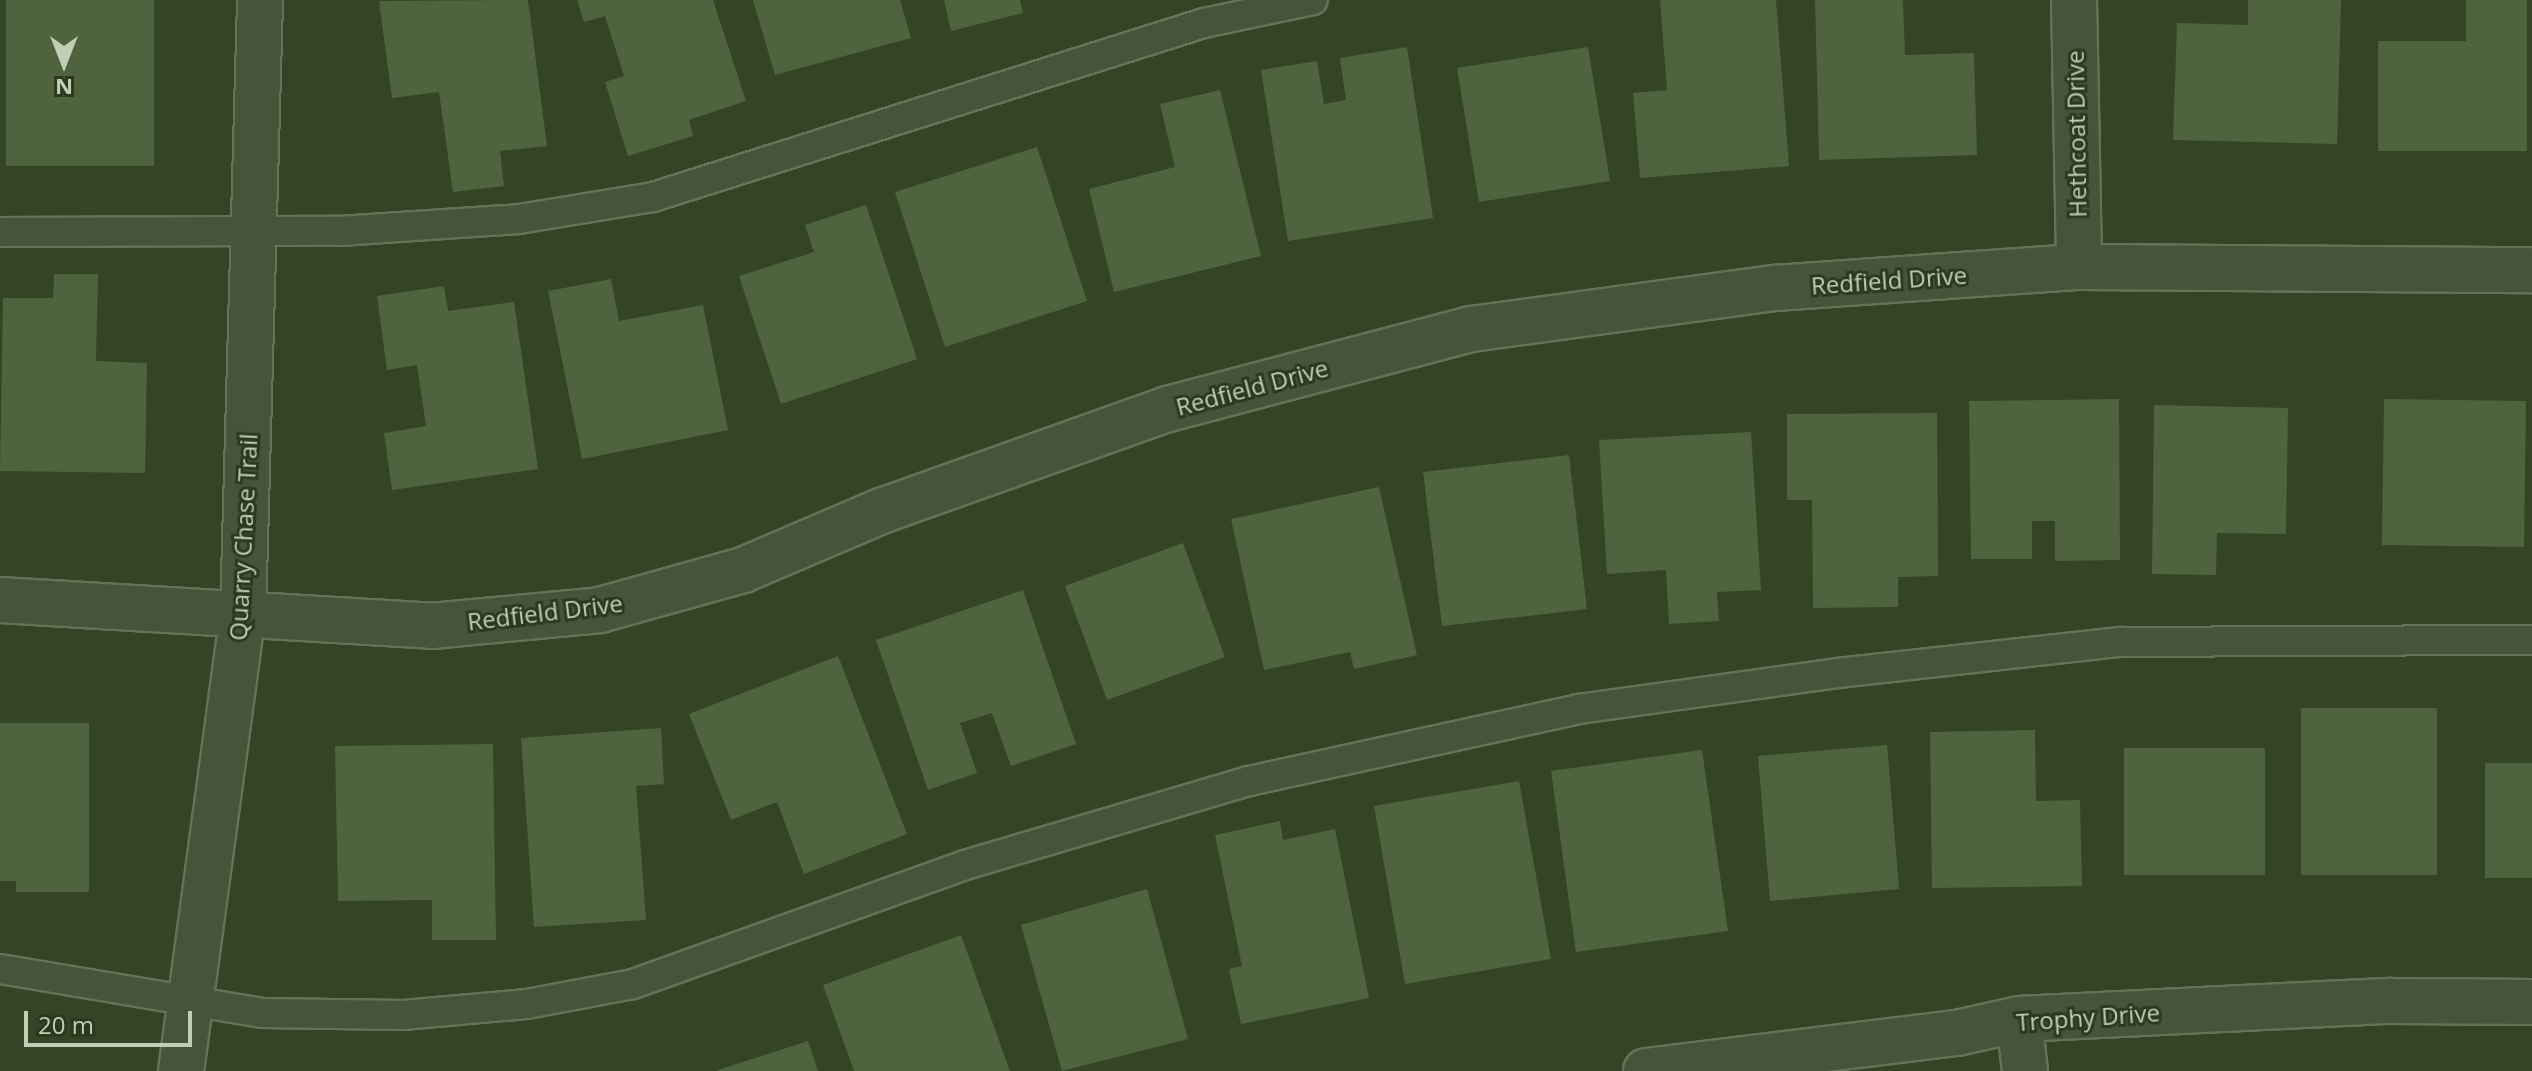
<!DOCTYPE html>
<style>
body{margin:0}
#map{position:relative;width:2532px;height:1071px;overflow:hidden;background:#344525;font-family:"Open Sans",sans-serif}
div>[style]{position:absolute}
.building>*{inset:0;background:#4f633e}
.roads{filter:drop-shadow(2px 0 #647258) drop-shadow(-2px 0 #647258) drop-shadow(0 2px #647258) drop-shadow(0 -2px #647258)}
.service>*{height:28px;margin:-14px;padding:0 14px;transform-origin:14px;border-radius:14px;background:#46553a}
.minor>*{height:44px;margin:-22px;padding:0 22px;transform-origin:22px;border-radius:22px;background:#46553a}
.tertiary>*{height:44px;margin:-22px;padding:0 22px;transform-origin:22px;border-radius:22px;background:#46553a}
span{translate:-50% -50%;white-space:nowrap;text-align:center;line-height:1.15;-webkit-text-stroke:6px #2b3a1e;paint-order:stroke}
.street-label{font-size:24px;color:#c1ceb7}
.north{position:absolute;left:24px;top:24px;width:80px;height:80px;-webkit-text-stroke:6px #2b3a1e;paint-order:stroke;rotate:180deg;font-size:22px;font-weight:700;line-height:32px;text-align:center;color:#c1ceb7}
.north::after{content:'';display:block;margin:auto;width:28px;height:36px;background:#c1ceb7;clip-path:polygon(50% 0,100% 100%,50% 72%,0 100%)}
.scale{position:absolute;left:24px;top:1011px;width:168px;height:36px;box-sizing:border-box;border:4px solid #c1ceb7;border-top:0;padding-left:10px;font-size:24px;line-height:28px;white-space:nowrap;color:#c1ceb7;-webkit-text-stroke:6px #2b3a1e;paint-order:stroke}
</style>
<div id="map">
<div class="building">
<i style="clip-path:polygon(6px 0,154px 0,154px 166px,6px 166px)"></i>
<i style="clip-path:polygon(528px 0,547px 146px,500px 151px,504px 186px,453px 192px,439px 92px,392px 98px,379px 1px)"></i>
<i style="clip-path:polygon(577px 0,713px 0,746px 101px,689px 120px,693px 136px,628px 156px,605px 82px,624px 76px,605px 16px,584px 22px)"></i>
<i style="clip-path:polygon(753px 0,900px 0,911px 38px,775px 75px)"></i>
<i style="clip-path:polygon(944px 0,1020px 0,1023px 13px,951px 31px)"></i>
<i style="clip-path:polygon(1660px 0,1776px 0,1789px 166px,1640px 178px,1633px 93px,1667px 90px)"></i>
<i style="clip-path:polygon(1815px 0,1903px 0,1905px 55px,1974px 53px,1977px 155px,1819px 160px)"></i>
<i style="clip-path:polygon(2248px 0,2341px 0,2337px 144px,2173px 140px,2177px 23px,2248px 25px)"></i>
<i style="clip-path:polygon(2466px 0,2527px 0,2527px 151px,2378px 151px,2378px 41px,2466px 41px)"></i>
<i style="clip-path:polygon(1407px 47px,1433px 218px,1288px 241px,1261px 70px,1317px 61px,1324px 104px,1346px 100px,1340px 58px)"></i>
<i style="clip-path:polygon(1588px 47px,1610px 181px,1479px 202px,1457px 68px)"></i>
<i style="clip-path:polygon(1220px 90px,1261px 256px,1114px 292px,1089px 189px,1175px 167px,1160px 104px)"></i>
<i style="clip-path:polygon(1037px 147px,1087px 301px,945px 347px,895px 192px)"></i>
<i style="clip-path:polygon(866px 205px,917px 359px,781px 404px,739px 276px,814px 252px,805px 225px)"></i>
<i style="clip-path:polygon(54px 274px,98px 274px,96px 361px,147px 363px,145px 473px,0 471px,3px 298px,53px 298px)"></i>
<i style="clip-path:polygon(611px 279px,619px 321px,703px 305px,728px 430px,582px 459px,548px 291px)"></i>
<i style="clip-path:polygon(444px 286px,448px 311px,514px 302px,538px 469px,392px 490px,384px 433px,426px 426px,417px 365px,387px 370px,377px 296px)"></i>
<i style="clip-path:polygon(2119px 399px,2120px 560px,2055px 561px,2055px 521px,2032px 521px,2032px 559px,1971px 559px,1969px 401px)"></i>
<i style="clip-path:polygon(2384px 399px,2526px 401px,2524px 547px,2382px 545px)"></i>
<i style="clip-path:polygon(2154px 405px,2288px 408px,2286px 534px,2217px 533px,2216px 575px,2152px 574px)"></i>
<i style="clip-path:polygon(1937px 413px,1938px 576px,1898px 577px,1898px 607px,1813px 608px,1812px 500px,1787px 500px,1787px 414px)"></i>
<i style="clip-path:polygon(1751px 432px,1761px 590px,1717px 592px,1719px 621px,1669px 624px,1666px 570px,1607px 574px,1599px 440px)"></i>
<i style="clip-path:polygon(1569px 455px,1587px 609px,1442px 626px,1423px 472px)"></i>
<i style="clip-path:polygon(1379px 487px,1417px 655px,1354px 669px,1350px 652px,1264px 670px,1231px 519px)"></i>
<i style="clip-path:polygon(1183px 543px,1225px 657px,1107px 700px,1065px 586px)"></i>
<i style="clip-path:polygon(1023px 590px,1076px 744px,1011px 766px,992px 713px,960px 723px,977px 773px,928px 790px,876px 640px)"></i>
<i style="clip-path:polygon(838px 656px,907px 834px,804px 874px,777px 802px,731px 820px,689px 714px)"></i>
<i style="clip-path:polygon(2301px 708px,2437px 708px,2437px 875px,2301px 875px)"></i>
<i style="clip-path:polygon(0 723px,89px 723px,89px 892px,16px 892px,16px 881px,0 881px)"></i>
<i style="clip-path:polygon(661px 728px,664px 784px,636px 786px,646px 920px,534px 927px,521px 738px)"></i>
<i style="clip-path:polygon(2035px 730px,2036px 801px,2080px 800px,2082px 886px,1932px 888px,1930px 732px)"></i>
<i style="clip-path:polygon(493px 744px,496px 940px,432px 940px,432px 900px,338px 901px,335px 746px)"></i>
<i style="clip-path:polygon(1887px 745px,1899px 889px,1770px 901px,1758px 756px)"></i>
<i style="clip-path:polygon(2124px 748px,2265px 748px,2265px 875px,2124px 875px)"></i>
<i style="clip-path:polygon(1702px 750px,1728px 931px,1576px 952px,1551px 771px)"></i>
<i style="clip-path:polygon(2485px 763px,2532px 763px,2532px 878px,2485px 878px)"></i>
<i style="clip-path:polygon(1519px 781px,1551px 959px,1405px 984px,1374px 806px)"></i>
<i style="clip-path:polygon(1280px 821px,1283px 840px,1335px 829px,1369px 998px,1241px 1024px,1229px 969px,1242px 966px,1215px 835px)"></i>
<i style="clip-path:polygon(1147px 889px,1188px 1039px,1062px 1071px,1021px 925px)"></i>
<i style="clip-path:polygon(961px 935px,1010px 1071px,854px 1071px,823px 985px)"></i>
<i style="clip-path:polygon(808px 1041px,818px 1071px,718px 1071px,718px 1070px)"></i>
</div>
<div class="roads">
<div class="service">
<i style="left:0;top:232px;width:340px;rotate:-0.2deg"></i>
<i style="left:340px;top:231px;width:179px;rotate:-3.8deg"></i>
<i style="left:519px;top:219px;width:136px;rotate:-9.3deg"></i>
<i style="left:653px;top:197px;width:578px;rotate:-17.53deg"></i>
<i style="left:1204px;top:23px;width:111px;rotate:-11.9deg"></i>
<i style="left:0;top:969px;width:267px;rotate:9.5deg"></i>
<i style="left:263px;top:1013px;width:140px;rotate:0.8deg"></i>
<i style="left:403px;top:1015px;width:124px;rotate:-5.1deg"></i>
<i style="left:527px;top:1004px;width:108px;rotate:-10.7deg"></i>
<i style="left:633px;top:984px;width:353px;rotate:-19.7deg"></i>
<i style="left:965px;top:865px;width:296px;rotate:-16.5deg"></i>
<i style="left:1249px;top:781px;width:338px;rotate:-12.3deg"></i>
<i style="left:1579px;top:709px;width:261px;rotate:-7.9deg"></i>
<i style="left:1838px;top:673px;width:284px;rotate:-6.3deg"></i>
<i style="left:2120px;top:642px;width:412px;rotate:-0.3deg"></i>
</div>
<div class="minor">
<i style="left:2074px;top:0;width:267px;rotate:88.9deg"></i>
<i style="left:0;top:600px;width:433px;rotate:3.4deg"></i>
<i style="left:432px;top:626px;width:169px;rotate:-5.4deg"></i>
<i style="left:600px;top:610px;width:148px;rotate:-15.6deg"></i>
<i style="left:743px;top:570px;width:153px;rotate:-23.1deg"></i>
<i style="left:884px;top:510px;width:301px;rotate:-19.6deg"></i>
<i style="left:1168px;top:409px;width:313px;rotate:-14.8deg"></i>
<i style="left:1471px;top:329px;width:307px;rotate:-7.7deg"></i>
<i style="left:1775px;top:288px;width:305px;rotate:-4deg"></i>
<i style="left:2079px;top:267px;width:453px;rotate:0.4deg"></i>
<i style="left:2019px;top:1019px;width:52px;rotate:83.4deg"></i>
<i style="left:1646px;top:1071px;width:313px;rotate:-7deg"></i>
<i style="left:1957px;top:1033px;width:64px;rotate:-12.7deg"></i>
<i style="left:2019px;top:1019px;width:372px;rotate:-2.8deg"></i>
<i style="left:2391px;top:1001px;width:141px;rotate:0.4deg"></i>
</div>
<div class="tertiary">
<i style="left:181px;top:1071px;width:461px;rotate:-82.3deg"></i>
<i style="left:243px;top:614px;width:614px;rotate:-88.41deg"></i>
</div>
</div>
<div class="street-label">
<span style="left:2076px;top:134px;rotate:-91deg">Hethcoat Drive</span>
<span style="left:1889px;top:280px;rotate:-4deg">Redfield Drive</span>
<span style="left:1252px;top:387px;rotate:-15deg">Redfield Drive</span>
<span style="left:243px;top:537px;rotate:-87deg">Quarry Chase Trail</span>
<span style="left:545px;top:612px;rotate:-7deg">Redfield Drive</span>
<span style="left:2088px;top:1017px;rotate:-4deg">Trophy Drive</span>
</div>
<div class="north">N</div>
<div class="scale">20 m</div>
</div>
